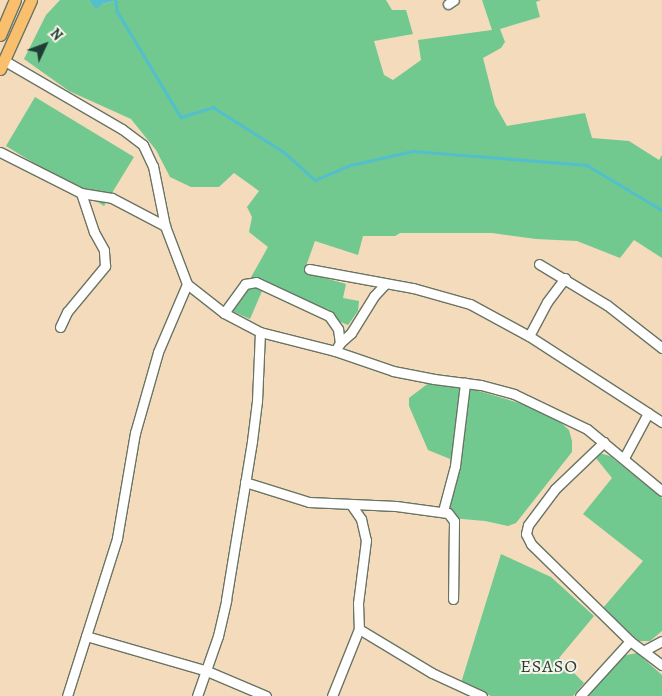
<!DOCTYPE html>
<style>
body{margin:0}
#map{position:relative;width:662px;height:696px;overflow:hidden;background:#f3dbbc;font-family:Alegreya,serif}
div>[style]{position:absolute}
.green>*{inset:0;background:#71c98f}
.water>*{inset:0;background:#53bfcd}
.stream>*{height:2.5px;margin:-1.25px;padding:0 1.25px;transform-origin:1.25px;border-radius:1.25px;background:#53bfcd}
.roads{filter:drop-shadow(1px 0 #697464) drop-shadow(-1px 0 #697464) drop-shadow(0 1px #697464) drop-shadow(0 -1px #697464)}
.minor>*{height:9px;margin:-4.5px;padding:0 4.5px;transform-origin:4.5px;border-radius:4.5px;background:#fff}
.major>*{height:11px;margin:-5.5px;padding:0 5.5px;transform-origin:5.5px;border-radius:5.5px;background:#f9bf6d}
span{translate:-50% -50%;white-space:nowrap;text-align:center;line-height:1.15;-webkit-text-stroke:4px #f7f3e8;paint-order:stroke}
.quarter-label{font-size:18px;color:#1f3d34;letter-spacing:1px}
.north{position:absolute;left:20px;top:20px;width:50px;height:50px;-webkit-text-stroke:4px #f7f3e8;paint-order:stroke;rotate:47deg;font-size:14px;font-weight:700;line-height:20px;text-align:center;color:#1f3d34}
.north::after{content:'';display:block;margin:auto;width:18px;height:22px;background:#1f3d34;clip-path:polygon(50% 0,100% 100%,50% 72%,0 100%)}
</style>
<div id="map">
<div class="green">
<i style="clip-path:polygon(60px 0,89px 0,91px 2px,102px 4px,118px 0,386px 0,392px 10px,406px 10px,413px 34px,374px 41px,384px 75px,393px 80px,421px 60px,418px 40px,492px 30px,482px 0,541px 0,536px 2px,540px 17px,500px 29px,505px 42px,501px 48px,483px 58px,495px 105px,507px 126px,585px 113px,592px 138px,629px 141px,659px 160px,662px 155px,662px 258px,634px 240px,620px 258px,577px 241px,536px 239px,492px 233px,400px 233px,395px 236px,363px 236px,358px 255px,315px 241px,305px 269px,318px 276px,346px 284px,343px 298px,359px 301px,358px 311px,348px 325px,338px 321px,328px 309px,296px 304px,262px 291px,250px 319px,232px 311px,268px 247px,249px 232px,252px 217px,247px 207px,259px 191px,234px 173px,219px 187px,191px 187px,170px 177px,156px 150px,131px 119px,69px 91px,24px 59px,46px 15px)"></i>
<i style="clip-path:polygon(35px 97px,134px 157px,104px 206px,6px 146px)"></i>
<i style="clip-path:polygon(430px 382px,479px 391px,532px 407px,559px 421px,569px 430px,572px 441px,572px 452px,516px 523px,508px 526px,485px 521px,451px 518px,446px 510px,460px 463px,428px 450px,409px 406px,409px 398px)"></i>
<i style="clip-path:polygon(599px 453px,610px 456px,662px 498px,662px 631px,650px 641px,639px 641px,603px 608px,643px 561px,583px 514px,612px 478px,595px 457px)"></i>
<i style="clip-path:polygon(501px 554px,551px 577px,594px 616px,559px 658px,584px 683px,573px 696px,491px 696px,461px 683px)"></i>
<i style="clip-path:polygon(637px 653px,662px 675px,662px 696px,584px 696px,613px 663px,622px 656px)"></i>
</div>
<div class="water">
<i style="clip-path:polygon(89px 0,118px 0,102px 4px,96px 9px)"></i>
</div>
<div class="stream">
<i style="left:116px;top:0;width:11px;rotate:85deg"></i>
<i style="left:117px;top:11px;width:124px;rotate:58.9deg"></i>
<i style="left:181px;top:117px;width:34px;rotate:-17deg"></i>
<i style="left:213px;top:107px;width:84px;rotate:32.4deg"></i>
<i style="left:284px;top:152px;width:42px;rotate:42.1deg"></i>
<i style="left:315px;top:180px;width:39px;rotate:-23deg"></i>
<i style="left:351px;top:165px;width:64px;rotate:-12.7deg"></i>
<i style="left:413px;top:151px;width:175px;rotate:4.6deg"></i>
<i style="left:587px;top:165px;width:87px;rotate:31deg"></i>
</div>
<div class="roads">
<div class="minor">
<i style="left:448px;top:4px;width:7px;rotate:-34deg"></i>
<i style="left:5px;top:61px;width:135px;rotate:30.2deg"></i>
<i style="left:122px;top:129px;width:26px;rotate:37deg"></i>
<i style="left:143px;top:145px;width:23px;rotate:65deg"></i>
<i style="left:153px;top:166px;width:61px;rotate:78.7deg"></i>
<i style="left:165px;top:226px;width:62px;rotate:69.2deg"></i>
<i style="left:187px;top:284px;width:47px;rotate:38.1deg"></i>
<i style="left:224px;top:313px;width:41px;rotate:27.8deg"></i>
<i style="left:260px;top:332px;width:77px;rotate:14.2deg"></i>
<i style="left:335px;top:351px;width:61px;rotate:19deg"></i>
<i style="left:393px;top:371px;width:42px;rotate:11deg"></i>
<i style="left:434px;top:379px;width:47px;rotate:7.3deg"></i>
<i style="left:481px;top:385px;width:34px;rotate:15deg"></i>
<i style="left:514px;top:394px;width:81px;rotate:25.6deg"></i>
<i style="left:587px;top:429px;width:97px;rotate:39.6deg"></i>
<i style="left:0;top:152px;width:91px;rotate:26.8deg"></i>
<i style="left:81px;top:193px;width:31px;rotate:9deg"></i>
<i style="left:112px;top:198px;width:60px;rotate:27.8deg"></i>
<i style="left:539px;top:264px;width:79px;rotate:31.1deg"></i>
<i style="left:607px;top:305px;width:70px;rotate:38deg"></i>
<i style="left:309px;top:269px;width:106px;rotate:10.4deg"></i>
<i style="left:413px;top:288px;width:59px;rotate:15.7deg"></i>
<i style="left:470px;top:304px;width:67px;rotate:28.5deg"></i>
<i style="left:529px;top:336px;width:142px;rotate:32.9deg"></i>
<i style="left:224px;top:313px;width:36px;rotate:-54deg"></i>
<i style="left:245px;top:284px;width:11px;rotate:-10deg"></i>
<i style="left:256px;top:282px;width:81px;rotate:25deg"></i>
<i style="left:329px;top:316px;width:16px;rotate:55deg"></i>
<i style="left:338px;top:329px;width:14px;rotate:82deg"></i>
<i style="left:340px;top:343px;width:9px;rotate:122deg"></i>
<i style="left:60px;top:327px;width:17px;rotate:-65deg"></i>
<i style="left:67px;top:312px;width:60px;rotate:-50.4deg"></i>
<i style="left:105px;top:266px;width:16px;rotate:-94deg"></i>
<i style="left:104px;top:250px;width:21px;rotate:-119deg"></i>
<i style="left:94px;top:232px;width:41px;rotate:-108.4deg"></i>
<i style="left:529px;top:336px;width:38px;rotate:-62deg"></i>
<i style="left:547px;top:302px;width:30px;rotate:-53deg"></i>
<i style="left:340px;top:343px;width:15px;rotate:-42deg"></i>
<i style="left:351px;top:333px;width:44px;rotate:-58.1deg"></i>
<i style="left:374px;top:296px;width:16px;rotate:-47deg"></i>
<i style="left:604px;top:442px;width:68px;rotate:136.2deg"></i>
<i style="left:555px;top:489px;width:45px;rotate:126.9deg"></i>
<i style="left:528px;top:525px;width:9px;rotate:103deg"></i>
<i style="left:526px;top:534px;width:11px;rotate:63deg"></i>
<i style="left:531px;top:544px;width:139px;rotate:44.4deg"></i>
<i style="left:630px;top:641px;width:40px;rotate:37deg"></i>
<i style="left:624px;top:458px;width:51px;rotate:-61.9deg"></i>
<i style="left:648px;top:413px;width:17px;rotate:33deg"></i>
<i style="left:245px;top:482px;width:67px;rotate:17.4deg"></i>
<i style="left:309px;top:502px;width:87px;rotate:2.6deg"></i>
<i style="left:396px;top:506px;width:52px;rotate:7.7deg"></i>
<i style="left:448px;top:513px;width:10px;rotate:53deg"></i>
<i style="left:454px;top:521px;width:78px;rotate:90.7deg"></i>
<i style="left:352px;top:506px;width:16px;rotate:55deg"></i>
<i style="left:361px;top:519px;width:22px;rotate:77deg"></i>
<i style="left:366px;top:540px;width:64px;rotate:97.2deg"></i>
<i style="left:358px;top:603px;width:26px;rotate:88deg"></i>
<i style="left:359px;top:629px;width:85px;rotate:31.1deg"></i>
<i style="left:432px;top:673px;width:55px;rotate:24.7deg"></i>
<i style="left:443px;top:511px;width:47px;rotate:-75.1deg"></i>
<i style="left:455px;top:466px;width:84px;rotate:-83.1deg"></i>
<i style="left:86px;top:636px;width:126px;rotate:16.1deg"></i>
<i style="left:207px;top:671px;width:64px;rotate:23deg"></i>
<i style="left:645px;top:650px;width:19px;rotate:-28deg"></i>
<i style="left:67px;top:696px;width:166px;rotate:-72.4deg"></i>
<i style="left:117px;top:538px;width:107px;rotate:-80.3deg"></i>
<i style="left:135px;top:433px;width:84px;rotate:-74.1deg"></i>
<i style="left:158px;top:352px;width:74px;rotate:-66.9deg"></i>
<i style="left:197px;top:696px;width:64px;rotate:-70.7deg"></i>
<i style="left:218px;top:636px;width:37px;rotate:-77deg"></i>
<i style="left:226px;top:600px;width:161px;rotate:-80.7deg"></i>
<i style="left:252px;top:441px;width:40px;rotate:-82.9deg"></i>
<i style="left:257px;top:401px;width:69px;rotate:-87.5deg"></i>
<i style="left:332px;top:696px;width:72px;rotate:-68.1deg"></i>
<i style="left:580px;top:696px;width:74px;rotate:-47.7deg"></i>
</div>
<div class="major">
<i style="left:0;top:35px;width:38px;rotate:-67deg"></i>
<i style="left:0;top:69px;width:76px;rotate:-65.8deg"></i>
</div>
</div>
<div class="quarter-label">
<span style="left:549px;top:666px">ESASO</span>
</div>
<div class="north">N</div>
</div>
